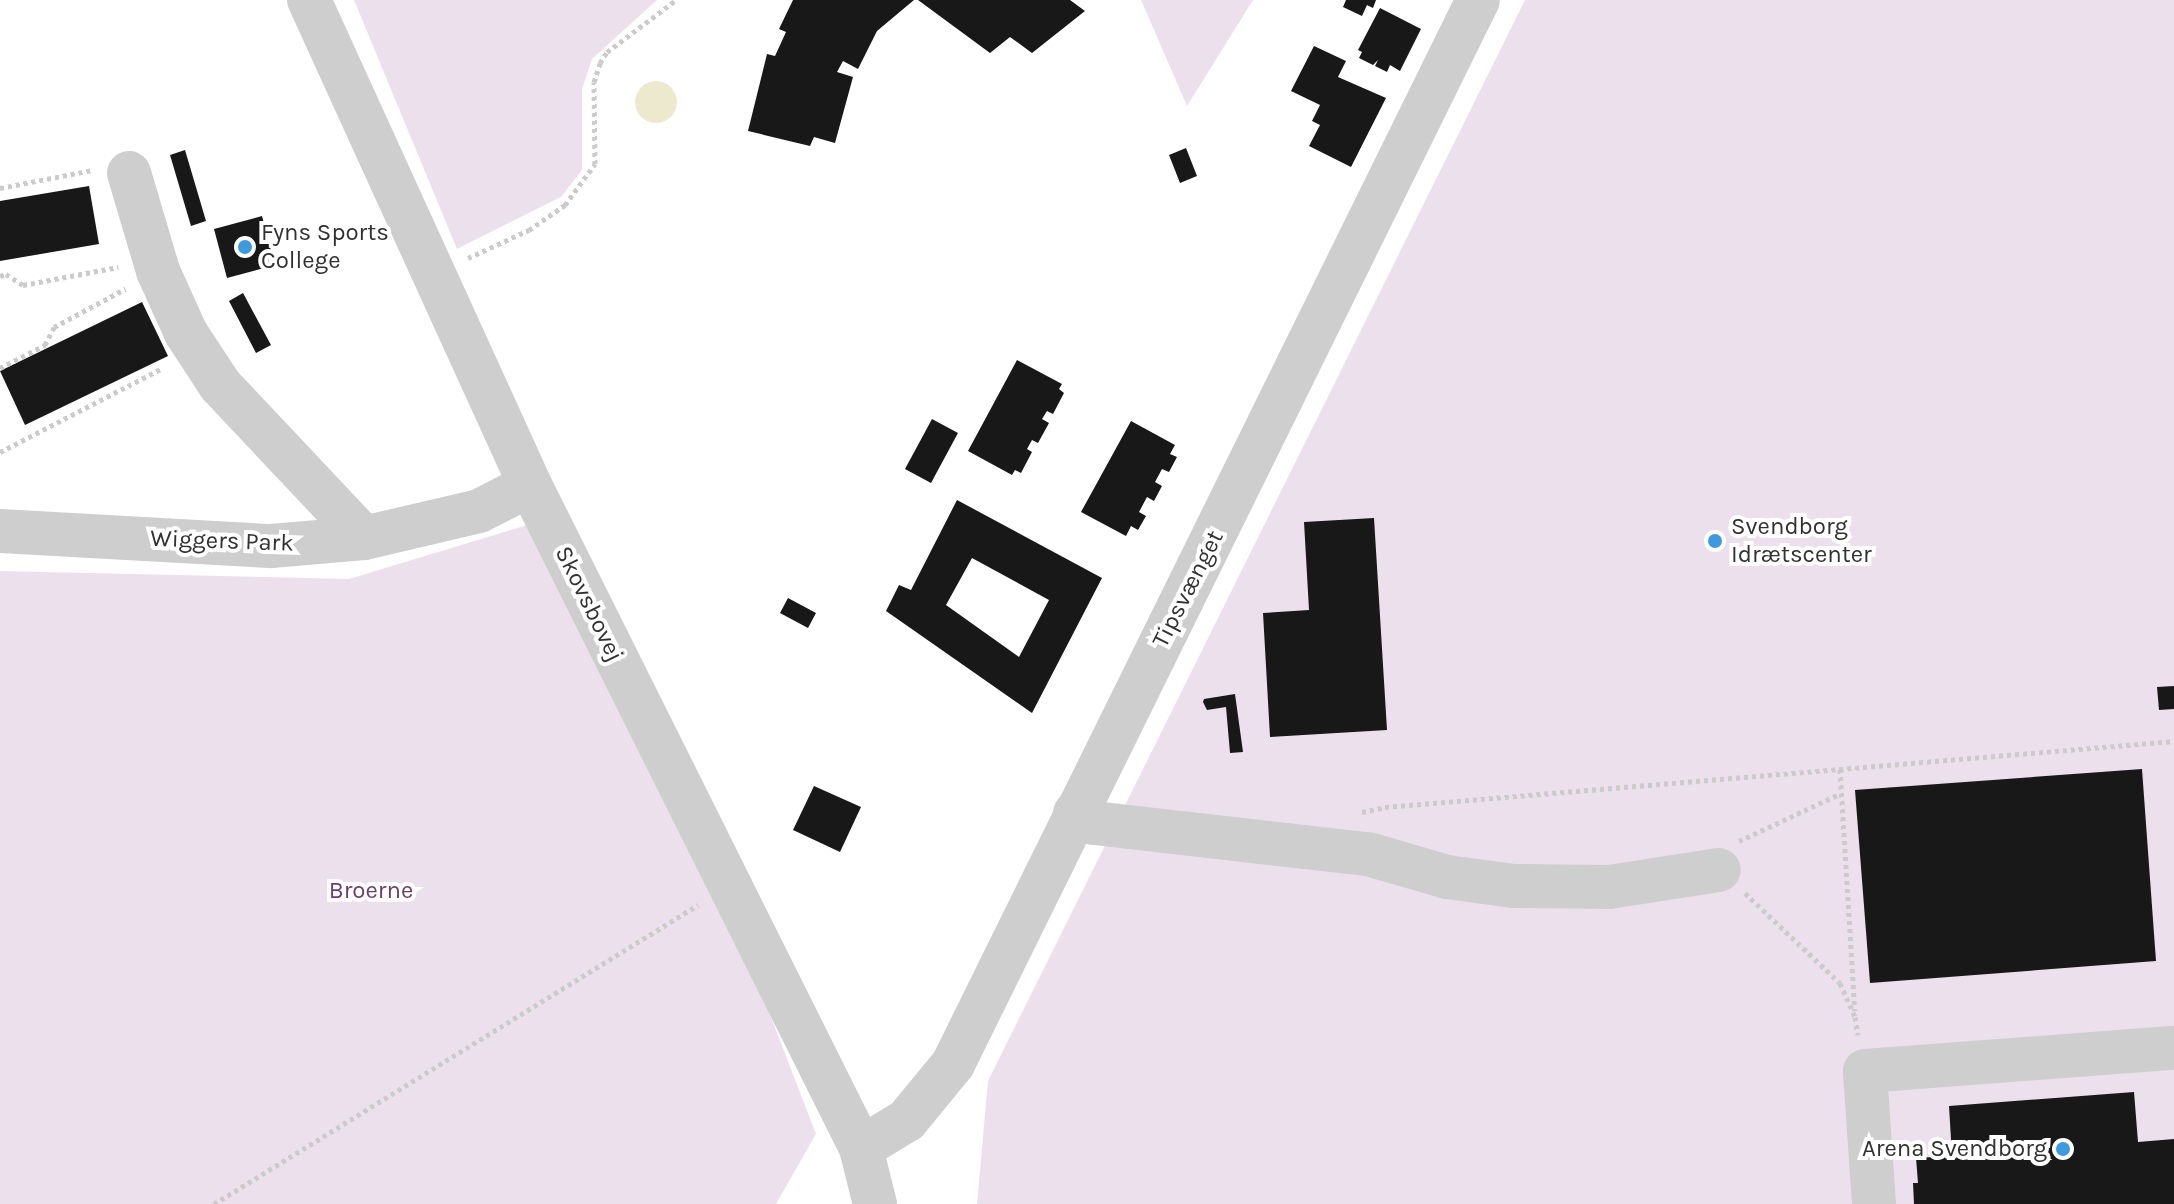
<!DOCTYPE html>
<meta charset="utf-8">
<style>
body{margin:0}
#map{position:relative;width:2174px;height:1204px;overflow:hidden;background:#fff;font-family:Karla,sans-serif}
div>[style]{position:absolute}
.green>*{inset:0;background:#ede0ed}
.water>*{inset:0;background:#ece9ce}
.round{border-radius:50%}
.building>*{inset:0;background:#181818}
.path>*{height:5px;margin-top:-2.5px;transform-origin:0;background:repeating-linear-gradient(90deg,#cbcbcb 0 4px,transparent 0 8px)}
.minor>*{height:44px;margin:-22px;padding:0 22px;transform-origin:22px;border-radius:22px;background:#cecece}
.dots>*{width:22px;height:22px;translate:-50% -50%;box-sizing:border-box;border:4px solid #fff;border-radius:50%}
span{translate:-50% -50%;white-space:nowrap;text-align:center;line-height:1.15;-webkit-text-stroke:8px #fff;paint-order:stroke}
.poi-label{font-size:24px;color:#313131}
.left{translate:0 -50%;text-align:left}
.right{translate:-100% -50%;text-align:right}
.street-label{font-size:24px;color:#313131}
.park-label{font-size:24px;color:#6c406b}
</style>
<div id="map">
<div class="green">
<i style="clip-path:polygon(354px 0,657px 0,592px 59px,582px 89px,582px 170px,561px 197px,457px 249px)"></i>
<i style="clip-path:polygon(1141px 0,1253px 0,1187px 106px)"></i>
<i style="clip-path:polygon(1525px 0,2174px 0,2174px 1204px,977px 1204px,988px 1081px)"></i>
<i style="clip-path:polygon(534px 523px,719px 882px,816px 1134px,776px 1204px,0 1204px,0 571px,349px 579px)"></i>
</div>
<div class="water">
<i class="round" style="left:635px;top:81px;width:42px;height:42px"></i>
</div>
<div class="building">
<i style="clip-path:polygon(793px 0,914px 0,877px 31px,858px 69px,843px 61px,837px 72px,853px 77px,835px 143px,814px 137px,810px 146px,748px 131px,767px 54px,775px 56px,786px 32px,779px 29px)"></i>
<i style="clip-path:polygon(918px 0,1070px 0,1085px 11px,1032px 53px,1010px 37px,990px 53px)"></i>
<i style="clip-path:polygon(1346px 0,1376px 0,1373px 8px,1367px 5px,1362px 16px,1343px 7px)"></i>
<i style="clip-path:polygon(1380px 8px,1421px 29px,1400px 71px,1390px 65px,1387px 72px,1375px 66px,1378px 60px,1373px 65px,1359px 58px,1362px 52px,1358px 50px)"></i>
<i style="clip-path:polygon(1314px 46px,1346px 61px,1338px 77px,1386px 98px,1351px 167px,1309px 146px,1320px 125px,1312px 121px,1320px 105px,1291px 91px)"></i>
<i style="clip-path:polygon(1186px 148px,1197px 176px,1180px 183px,1169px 155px)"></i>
<i style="clip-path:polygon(185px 150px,206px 221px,191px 226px,170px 155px)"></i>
<i style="clip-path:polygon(89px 186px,99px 244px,0 261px,0 201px)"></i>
<i style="clip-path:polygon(262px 216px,275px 265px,227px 278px,214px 229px)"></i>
<i style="clip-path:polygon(243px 293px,271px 345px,256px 353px,229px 301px)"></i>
<i style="clip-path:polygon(142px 302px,168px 356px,25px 425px,0 371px)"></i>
<i style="clip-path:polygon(1017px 360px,1062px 384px,1059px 389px,1064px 393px,1053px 414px,1047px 411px,1042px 419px,1049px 423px,1038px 443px,1032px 440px,1027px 449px,1032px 452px,1021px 473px,1015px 470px,1012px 475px,968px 451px)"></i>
<i style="clip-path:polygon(932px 419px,958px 433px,931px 483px,905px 469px)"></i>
<i style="clip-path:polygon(1131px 421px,1175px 445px,1170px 454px,1177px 457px,1169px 472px,1162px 469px,1155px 482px,1162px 486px,1154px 501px,1147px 497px,1139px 512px,1146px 516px,1138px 530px,1131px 526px,1126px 536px,1081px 512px)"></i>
<i style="clip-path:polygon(evenodd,957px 500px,1102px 578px,1032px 713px,886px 611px,899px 585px,911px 590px,957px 500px,972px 558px,1049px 600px,1019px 657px,946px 605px,972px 558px)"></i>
<i style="clip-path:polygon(1374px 518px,1387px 730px,1270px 737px,1263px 613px,1309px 610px,1304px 522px)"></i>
<i style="clip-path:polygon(788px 598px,816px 613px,808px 628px,780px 613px)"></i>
<i style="clip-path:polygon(2174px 686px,2174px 709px,2159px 710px,2157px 687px)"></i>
<i style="clip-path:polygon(1235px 694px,1243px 752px,1230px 753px,1226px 707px,1207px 710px,1203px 702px,1204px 699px)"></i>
<i style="clip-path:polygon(2142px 769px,2156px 961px,1870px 983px,1855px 790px)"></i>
<i style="clip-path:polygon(814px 786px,861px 807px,840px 852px,793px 830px)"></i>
<i style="clip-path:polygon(2134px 1092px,2138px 1142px,2174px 1139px,2174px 1204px,1914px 1204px,1913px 1183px,1918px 1183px,1916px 1158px,1952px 1156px,1949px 1106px)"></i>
</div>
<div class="path">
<i style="left:0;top:188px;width:95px;rotate:-11deg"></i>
<i style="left:468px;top:258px;width:67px;rotate:-24.7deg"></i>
<i style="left:529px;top:230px;width:44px;rotate:-34.8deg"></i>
<i style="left:565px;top:205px;width:51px;rotate:-53.8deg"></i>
<i style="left:595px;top:164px;width:82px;rotate:-90.7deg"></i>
<i style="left:594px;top:82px;width:20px;rotate:-72deg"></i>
<i style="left:600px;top:63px;width:13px;rotate:-58deg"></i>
<i style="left:607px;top:52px;width:86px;rotate:-37deg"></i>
<i style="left:0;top:276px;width:6px;rotate:-18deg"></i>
<i style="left:6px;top:274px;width:20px;rotate:33deg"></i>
<i style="left:23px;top:285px;width:97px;rotate:-10.7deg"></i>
<i style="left:0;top:368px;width:51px;rotate:-27.1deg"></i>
<i style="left:45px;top:345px;width:20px;rotate:-63deg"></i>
<i style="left:54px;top:327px;width:81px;rotate:-28.2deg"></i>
<i style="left:0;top:452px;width:183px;rotate:-27.3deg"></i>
<i style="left:1840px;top:769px;width:242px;rotate:86.5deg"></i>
<i style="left:1362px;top:812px;width:24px;rotate:-12deg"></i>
<i style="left:1385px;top:807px;width:792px;rotate:-4.78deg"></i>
<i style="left:1739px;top:841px;width:111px;rotate:-25deg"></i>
<i style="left:1745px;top:893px;width:131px;rotate:43.5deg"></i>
<i style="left:1840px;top:983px;width:37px;rotate:66deg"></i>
<i style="left:1855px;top:1017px;width:18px;rotate:81deg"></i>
<i style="left:214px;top:1204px;width:569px;rotate:-31.71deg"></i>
</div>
<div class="minor">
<i style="left:309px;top:0;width:533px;rotate:65.5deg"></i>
<i style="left:530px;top:485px;width:741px;rotate:63.47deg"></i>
<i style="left:861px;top:1148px;width:58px;rotate:76deg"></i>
<i style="left:129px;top:173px;width:102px;rotate:73.5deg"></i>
<i style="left:158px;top:271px;width:68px;rotate:65.7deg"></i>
<i style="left:186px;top:333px;width:62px;rotate:56.8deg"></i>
<i style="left:220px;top:385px;width:210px;rotate:46.7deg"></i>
<i style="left:0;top:531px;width:271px;rotate:3.2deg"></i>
<i style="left:271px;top:546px;width:93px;rotate:-4.9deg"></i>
<i style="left:364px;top:538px;width:118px;rotate:-13.2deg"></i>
<i style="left:479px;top:511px;width:57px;rotate:-27deg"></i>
<i style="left:1075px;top:813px;width:21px;rotate:28deg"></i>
<i style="left:1094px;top:823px;width:276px;rotate:6.5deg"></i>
<i style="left:1368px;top:854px;width:82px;rotate:16.2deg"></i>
<i style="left:1447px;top:877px;width:68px;rotate:7.7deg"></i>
<i style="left:1514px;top:886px;width:95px;rotate:0.6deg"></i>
<i style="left:1609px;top:887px;width:111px;rotate:-8.8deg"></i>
<i style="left:861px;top:1148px;width:54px;rotate:-31.3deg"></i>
<i style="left:907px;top:1120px;width:72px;rotate:-50.6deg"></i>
<i style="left:953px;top:1064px;width:1186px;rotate:-63.74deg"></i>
<i style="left:1874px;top:1204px;width:133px;rotate:-93.9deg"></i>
<i style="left:1865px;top:1071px;width:310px;rotate:-4.3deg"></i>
</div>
<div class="dots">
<i style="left:245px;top:247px;background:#3d9adf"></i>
<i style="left:1715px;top:541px;background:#3d9adf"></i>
<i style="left:2063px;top:1149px;background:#3d9adf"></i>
</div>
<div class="poi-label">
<span class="left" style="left:261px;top:247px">Fyns Sports<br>College</span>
<span class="left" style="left:1731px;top:541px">Svendborg<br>Idrætscenter</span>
<span class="right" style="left:2047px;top:1149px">Arena Svendborg</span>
</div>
<div class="street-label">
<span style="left:222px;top:541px;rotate:2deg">Wiggers Park</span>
<span style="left:1188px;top:589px;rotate:-63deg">Tipsvænget</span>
<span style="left:589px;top:604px;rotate:64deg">Skovsbovej</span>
</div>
<div class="park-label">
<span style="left:371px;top:891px">Broerne</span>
</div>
</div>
